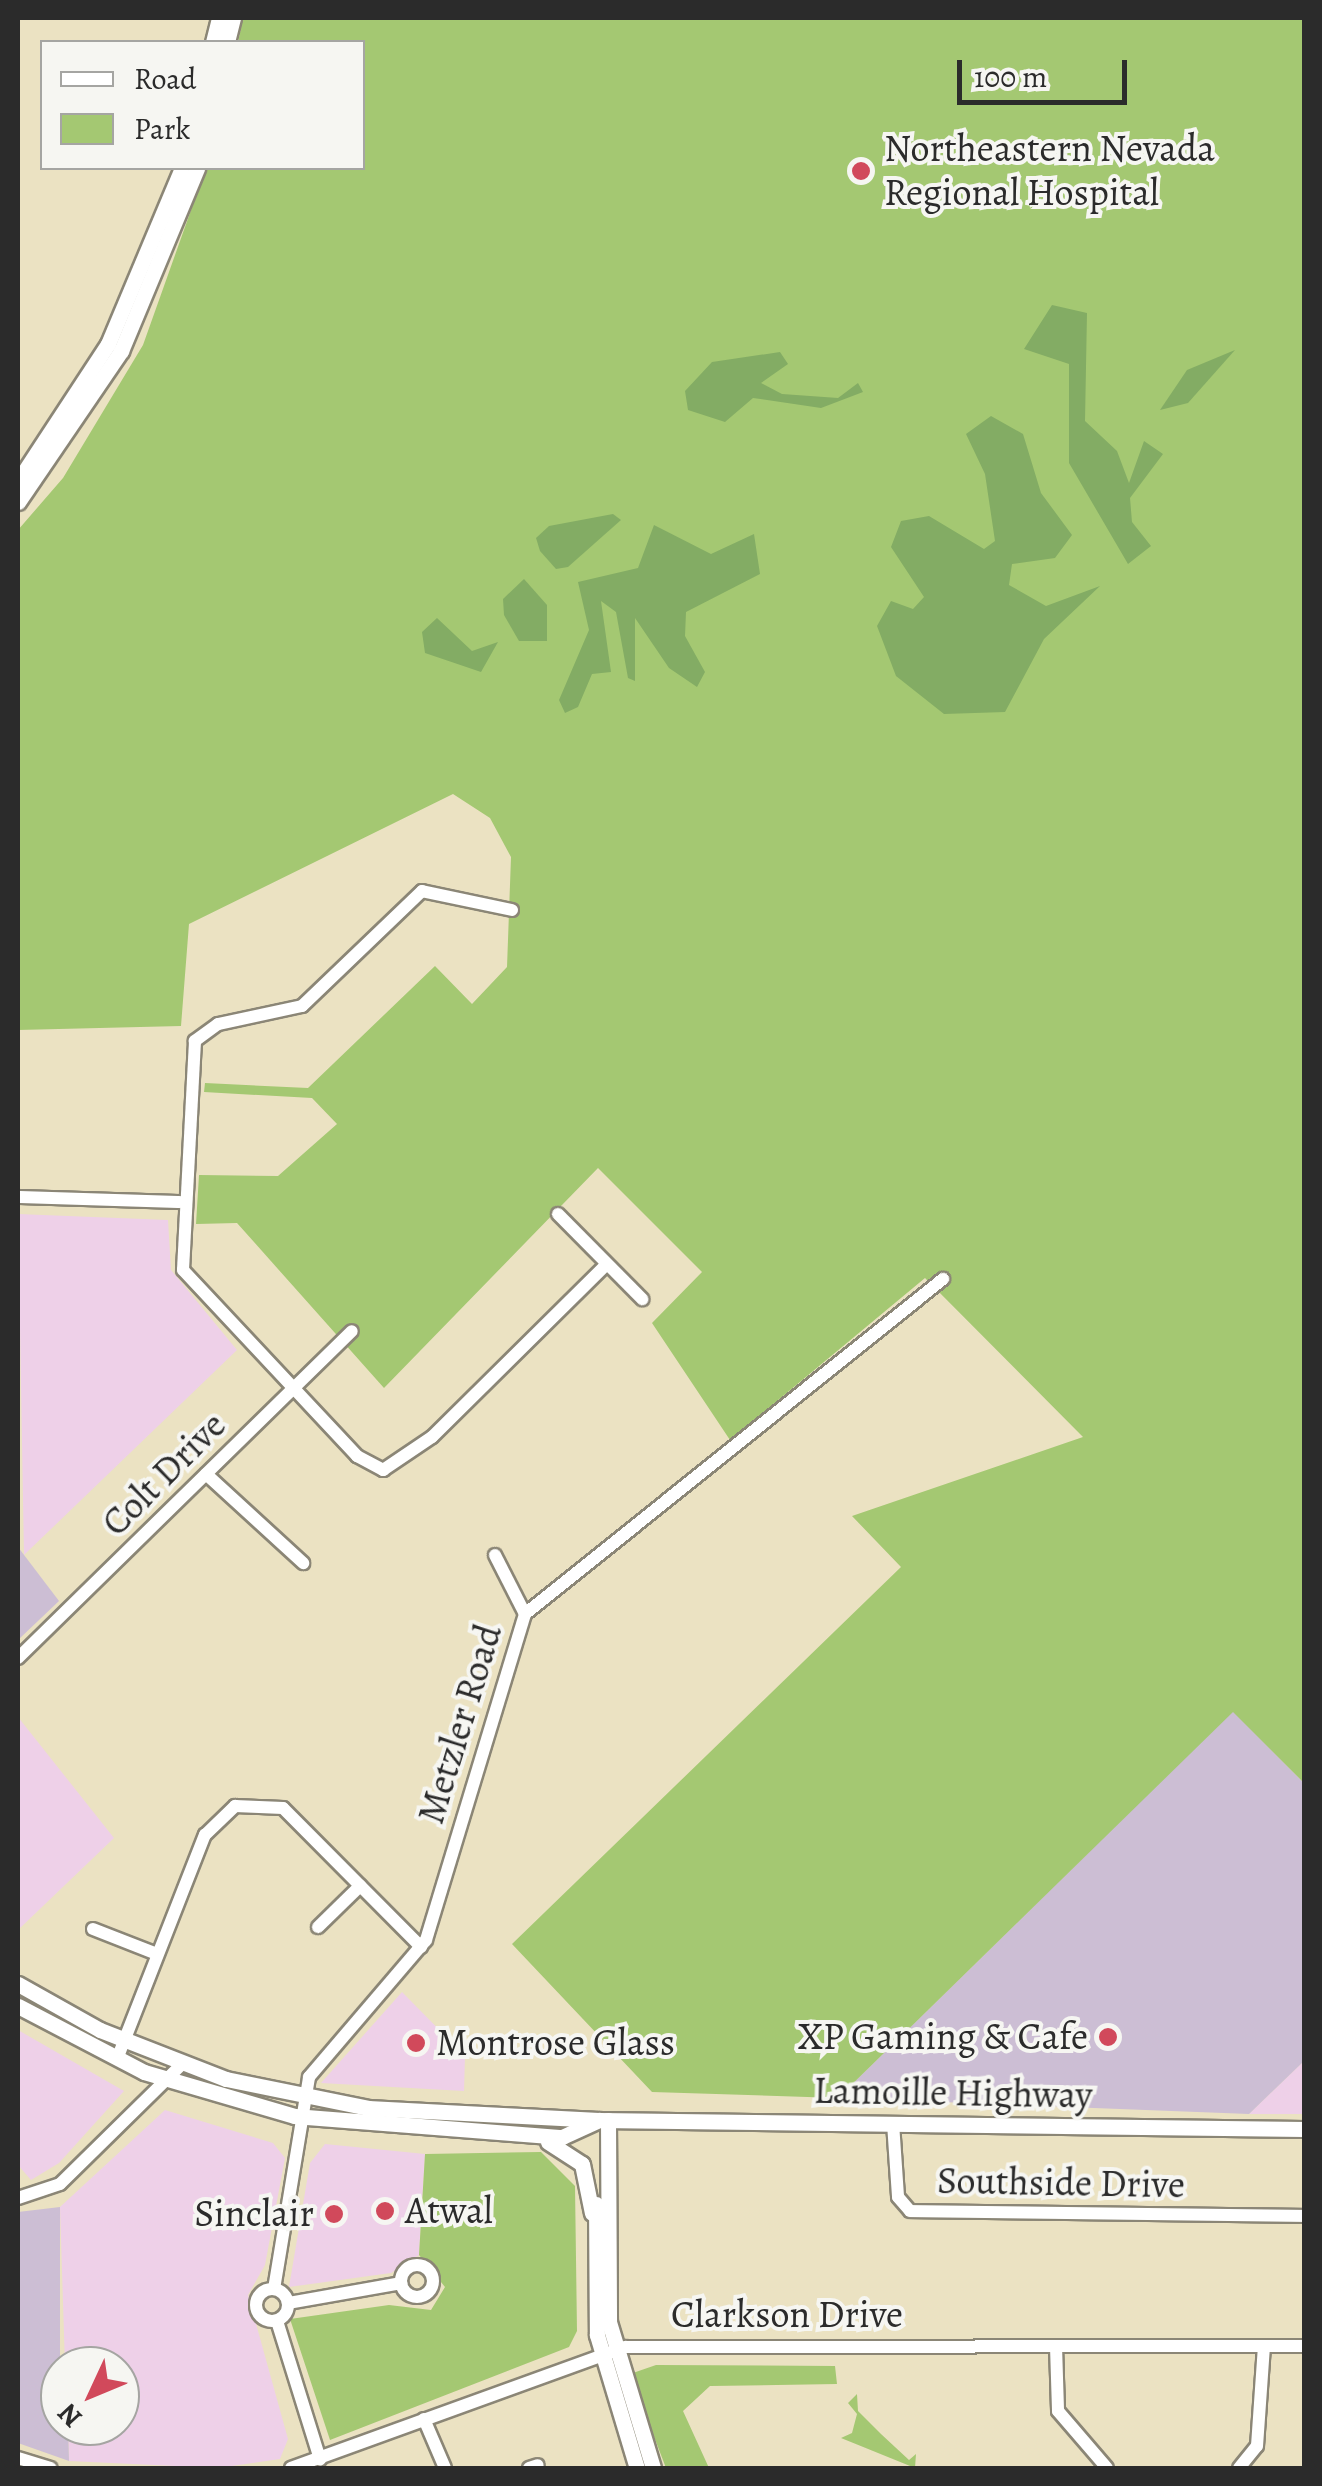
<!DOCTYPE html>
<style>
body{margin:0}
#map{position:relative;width:1322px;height:2486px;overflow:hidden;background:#ebe2c2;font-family:Alegreya,serif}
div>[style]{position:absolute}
.built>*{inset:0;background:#eed0e8}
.industrial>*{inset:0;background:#ccbed4}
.green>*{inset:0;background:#a4c872}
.forest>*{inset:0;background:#83ac64}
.roads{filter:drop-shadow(2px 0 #8b8676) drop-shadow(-2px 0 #8b8676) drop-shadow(0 2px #8b8676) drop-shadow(0 -2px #8b8676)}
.minor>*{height:12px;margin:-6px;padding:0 6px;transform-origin:6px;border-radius:6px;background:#fff}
.minor>.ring{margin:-6px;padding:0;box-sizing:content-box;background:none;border:12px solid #fff;border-radius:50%}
.major>*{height:15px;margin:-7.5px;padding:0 7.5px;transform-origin:7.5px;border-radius:7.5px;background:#fff}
.dots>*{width:28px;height:28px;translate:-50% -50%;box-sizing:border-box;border:5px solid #f6f6f2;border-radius:50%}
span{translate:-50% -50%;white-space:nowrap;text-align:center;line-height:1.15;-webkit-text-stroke:8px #f6f6f2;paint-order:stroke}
.poi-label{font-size:38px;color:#2b2b2b}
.left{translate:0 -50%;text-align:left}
.right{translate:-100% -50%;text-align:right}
.street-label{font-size:38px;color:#2b2b2b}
.frame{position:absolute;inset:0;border:20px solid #2b2b2b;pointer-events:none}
.legend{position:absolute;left:40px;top:40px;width:325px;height:130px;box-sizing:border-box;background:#f6f6f2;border:2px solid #a5a5a2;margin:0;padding:12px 18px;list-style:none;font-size:30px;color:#2b2b2b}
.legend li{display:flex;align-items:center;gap:20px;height:50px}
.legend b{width:50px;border:2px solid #a5a5a2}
.north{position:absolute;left:40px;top:2346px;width:100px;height:100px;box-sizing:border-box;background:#f6f6f2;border:2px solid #a5a5a2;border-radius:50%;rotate:226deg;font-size:28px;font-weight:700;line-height:40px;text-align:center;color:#2b2b2b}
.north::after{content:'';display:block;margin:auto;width:35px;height:45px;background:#d1495b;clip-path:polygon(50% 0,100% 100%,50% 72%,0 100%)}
.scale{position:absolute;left:957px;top:60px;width:170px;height:45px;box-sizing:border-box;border:5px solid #2b2b2b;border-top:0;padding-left:12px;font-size:30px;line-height:35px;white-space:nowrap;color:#2b2b2b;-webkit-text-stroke:8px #f6f6f2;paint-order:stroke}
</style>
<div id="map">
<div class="built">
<i style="clip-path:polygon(18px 1214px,168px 1220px,171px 1270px,237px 1350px,24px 1555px)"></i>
<i style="clip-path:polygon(18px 1717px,114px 1838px,18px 1930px)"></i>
<i style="clip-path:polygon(402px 1992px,465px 2056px,464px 2091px,321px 2083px)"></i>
<i style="clip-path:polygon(18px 2030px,124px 2091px,59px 2163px,31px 2180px,18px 2165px)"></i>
<i style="clip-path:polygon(1304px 2061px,1304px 2114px,1249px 2114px)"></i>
<i style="clip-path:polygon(165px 2110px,273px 2143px,285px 2158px,265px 2265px,248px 2295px,288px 2439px,280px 2459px,218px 2468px,69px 2461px,68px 2426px,120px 2426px,120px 2366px,65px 2366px,60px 2207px)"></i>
<i style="clip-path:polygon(325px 2144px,425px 2154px,419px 2255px,391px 2273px,289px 2287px,310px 2163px)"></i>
</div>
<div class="industrial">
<i style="clip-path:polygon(18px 1547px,59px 1601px,18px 1640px)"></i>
<i style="clip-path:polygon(1233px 1711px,1304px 1783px,1304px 2061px,1249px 2114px,838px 2098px)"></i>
<i style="clip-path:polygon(60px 2207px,60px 2426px,68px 2426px,69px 2461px,18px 2443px,18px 2212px)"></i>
</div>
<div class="green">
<i style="clip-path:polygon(243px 18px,1304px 18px,1304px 1783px,1233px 1712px,838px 2098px,652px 2092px,512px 1944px,901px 1567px,852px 1516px,1083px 1437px,925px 1278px,730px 1440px,652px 1323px,702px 1272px,598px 1168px,384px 1388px,237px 1223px,196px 1224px,199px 1175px,278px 1176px,337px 1124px,312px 1098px,204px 1092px,205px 1083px,308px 1088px,435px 966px,472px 1004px,507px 967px,511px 857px,490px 818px,453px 794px,189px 924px,181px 1026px,18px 1030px,18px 530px,63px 478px,143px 345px,206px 168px,362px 168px,362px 42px,238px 42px)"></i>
<i style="clip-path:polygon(541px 2152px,575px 2186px,577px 2331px,569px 2347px,330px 2440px,290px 2319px,389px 2305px,431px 2310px,445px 2287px,419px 2255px,425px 2154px)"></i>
<i style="clip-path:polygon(656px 2365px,835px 2366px,837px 2384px,710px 2386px,683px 2411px,709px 2468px,666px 2468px,630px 2374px)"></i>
<i style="clip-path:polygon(857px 2394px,858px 2411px,881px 2434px,909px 2460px,916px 2454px,915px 2468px,841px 2438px,852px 2433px,857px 2414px,848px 2403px)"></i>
</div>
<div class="forest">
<i style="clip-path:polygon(1052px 305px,1087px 313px,1085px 421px,1117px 451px,1129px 483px,1144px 441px,1163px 454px,1130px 498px,1132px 522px,1151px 546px,1128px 564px,1069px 463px,1069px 364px,1024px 349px)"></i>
<i style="clip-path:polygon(1235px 350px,1188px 403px,1160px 410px,1187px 370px)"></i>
<i style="clip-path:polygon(780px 352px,788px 364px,761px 383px,782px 394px,838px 398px,858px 383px,863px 392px,821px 408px,753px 398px,725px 422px,688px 410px,685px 391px,712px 362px)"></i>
<i style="clip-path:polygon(991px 416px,1023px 434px,1041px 493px,1072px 535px,1055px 558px,1012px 564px,1009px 585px,1046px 606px,1100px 586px,1044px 639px,1005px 712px,944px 714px,896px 676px,877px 626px,891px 601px,913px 609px,924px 597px,891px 547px,901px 521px,929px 516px,984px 549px,995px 541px,985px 474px,966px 434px)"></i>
<i style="clip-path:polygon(613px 514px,621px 520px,568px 567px,556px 569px,540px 551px,536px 538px,549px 526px)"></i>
<i style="clip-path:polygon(654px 525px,711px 554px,754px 534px,760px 574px,686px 612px,685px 636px,705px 672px,697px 687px,669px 668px,635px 618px,635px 681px,628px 678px,616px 612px,601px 601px,611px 672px,592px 674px,578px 707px,565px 713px,559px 700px,589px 630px,578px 582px,638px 568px)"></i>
<i style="clip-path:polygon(524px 579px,547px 605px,547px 641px,519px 641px,504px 615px,503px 599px)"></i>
<i style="clip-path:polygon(437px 618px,472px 651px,498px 642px,481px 672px,425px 653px,422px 632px)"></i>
</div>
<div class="roads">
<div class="minor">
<i style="left:512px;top:910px;width:92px;rotate:-168.1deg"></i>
<i style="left:422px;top:891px;width:166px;rotate:136.2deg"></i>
<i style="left:302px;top:1006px;width:86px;rotate:167.9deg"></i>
<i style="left:218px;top:1024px;width:29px;rotate:144deg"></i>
<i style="left:195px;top:1041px;width:229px;rotate:93deg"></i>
<i style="left:183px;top:1270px;width:255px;rotate:46.9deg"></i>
<i style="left:357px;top:1456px;width:30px;rotate:28deg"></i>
<i style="left:383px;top:1470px;width:59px;rotate:-34deg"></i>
<i style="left:432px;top:1437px;width:246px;rotate:-44.7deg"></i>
<i style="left:18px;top:1197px;width:162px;rotate:1.8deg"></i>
<i style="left:558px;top:1214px;width:120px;rotate:45.3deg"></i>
<i style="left:206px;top:1474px;width:132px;rotate:42.5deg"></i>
<i style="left:495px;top:1555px;width:66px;rotate:63deg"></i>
<i style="left:18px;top:1658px;width:467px;rotate:-44.4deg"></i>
<i style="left:318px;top:1927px;width:59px;rotate:-44.3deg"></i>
<i style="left:93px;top:1929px;width:69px;rotate:21.3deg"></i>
<i style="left:117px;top:2059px;width:241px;rotate:-68.6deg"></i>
<i style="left:205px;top:1835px;width:42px;rotate:-44deg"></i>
<i style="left:235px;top:1806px;width:48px;rotate:2.4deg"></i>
<i style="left:283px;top:1808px;width:196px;rotate:45.2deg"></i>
<i style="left:893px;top:2123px;width:74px;rotate:86.1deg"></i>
<i style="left:898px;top:2197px;width:18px;rotate:49deg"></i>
<i style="left:910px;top:2211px;width:394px;rotate:0.7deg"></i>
<i style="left:18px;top:2198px;width:44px;rotate:-18.4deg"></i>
<i style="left:60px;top:2184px;width:173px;rotate:-44.5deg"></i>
<i class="ring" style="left:401px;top:2265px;width:20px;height:20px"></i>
<i class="ring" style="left:256px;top:2289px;width:20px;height:20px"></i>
<i style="left:274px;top:2289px;width:215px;rotate:-80.6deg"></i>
<i style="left:309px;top:2077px;width:180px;rotate:-49.5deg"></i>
<i style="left:426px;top:1940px;width:341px;rotate:-73.1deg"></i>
<i style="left:525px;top:1614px;width:536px;rotate:-38.71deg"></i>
<i style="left:288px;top:2303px;width:115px;rotate:-10deg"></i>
<i style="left:277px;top:2321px;width:145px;rotate:72.7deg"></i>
<i style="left:1056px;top:2346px;width:65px;rotate:88.2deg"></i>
<i style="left:1058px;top:2411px;width:75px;rotate:49.3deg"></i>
<i style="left:424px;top:2419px;width:53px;rotate:66.8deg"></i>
<i style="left:18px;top:2458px;width:34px;rotate:17deg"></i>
<i style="left:291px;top:2468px;width:356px;rotate:-19.9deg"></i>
<i style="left:626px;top:2347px;width:678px;rotate:-0.08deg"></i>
<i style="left:529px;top:2468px;width:9px;rotate:-18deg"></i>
<i style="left:1239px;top:2468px;width:28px;rotate:-51deg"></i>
<i style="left:1257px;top:2446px;width:99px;rotate:-86deg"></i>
</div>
<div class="major">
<i style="left:213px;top:42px;width:25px;rotate:-76deg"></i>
<i style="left:227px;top:42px;width:25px;rotate:-76deg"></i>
<i style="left:18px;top:481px;width:164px;rotate:-56.7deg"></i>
<i style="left:108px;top:344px;width:191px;rotate:-67.2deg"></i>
<i style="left:18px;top:502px;width:183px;rotate:-55.7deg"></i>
<i style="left:121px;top:351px;width:198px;rotate:-67.4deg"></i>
<i style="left:18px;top:1984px;width:94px;rotate:29.3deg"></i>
<i style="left:100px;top:2030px;width:135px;rotate:21.3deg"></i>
<i style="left:226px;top:2079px;width:145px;rotate:11.5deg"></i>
<i style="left:368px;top:2108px;width:231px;rotate:3deg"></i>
<i style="left:599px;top:2120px;width:705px;rotate:0.73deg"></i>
<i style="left:18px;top:2006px;width:142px;rotate:27.6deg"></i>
<i style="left:144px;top:2072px;width:156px;rotate:16.3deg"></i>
<i style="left:294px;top:2116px;width:269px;rotate:4.5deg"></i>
<i style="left:562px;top:2137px;width:41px;rotate:-24.7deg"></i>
<i style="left:608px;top:2120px;width:202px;rotate:89.7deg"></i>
<i style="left:609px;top:2322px;width:152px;rotate:73.2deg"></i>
<i style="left:548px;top:2142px;width:40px;rotate:32.9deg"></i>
<i style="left:582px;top:2164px;width:50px;rotate:78.5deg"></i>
<i style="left:596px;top:2204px;width:131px;rotate:89.6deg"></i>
<i style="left:597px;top:2335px;width:139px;rotate:73.3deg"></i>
</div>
</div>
<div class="dots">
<i style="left:861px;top:171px;background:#d1495b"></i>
<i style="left:1108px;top:2037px;background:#d1495b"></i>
<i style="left:416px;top:2043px;background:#d1495b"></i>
<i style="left:385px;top:2211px;background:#d1495b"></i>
<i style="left:334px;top:2214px;background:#d1495b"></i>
</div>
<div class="poi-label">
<span class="left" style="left:884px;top:171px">Northeastern Nevada<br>Regional Hospital</span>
<span class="right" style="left:1088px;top:2037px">XP Gaming &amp; Cafe</span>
<span class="left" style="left:436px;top:2043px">Montrose Glass</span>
<span class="left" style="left:405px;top:2211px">Atwal</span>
<span class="right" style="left:314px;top:2214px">Sinclair</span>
</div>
<div class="street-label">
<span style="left:164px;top:1474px;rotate:-45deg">Colt Drive</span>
<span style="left:460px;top:1724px;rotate:-73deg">Metzler Road</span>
<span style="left:953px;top:2093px;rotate:1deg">Lamoille Highway</span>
<span style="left:1061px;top:2183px;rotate:1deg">Southside Drive</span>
<span style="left:787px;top:2315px">Clarkson Drive</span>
</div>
<div class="frame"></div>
<ul class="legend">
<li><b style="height:12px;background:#fff"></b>Road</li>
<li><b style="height:28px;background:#a4c872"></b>Park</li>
</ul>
<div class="north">N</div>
<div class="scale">100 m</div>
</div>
